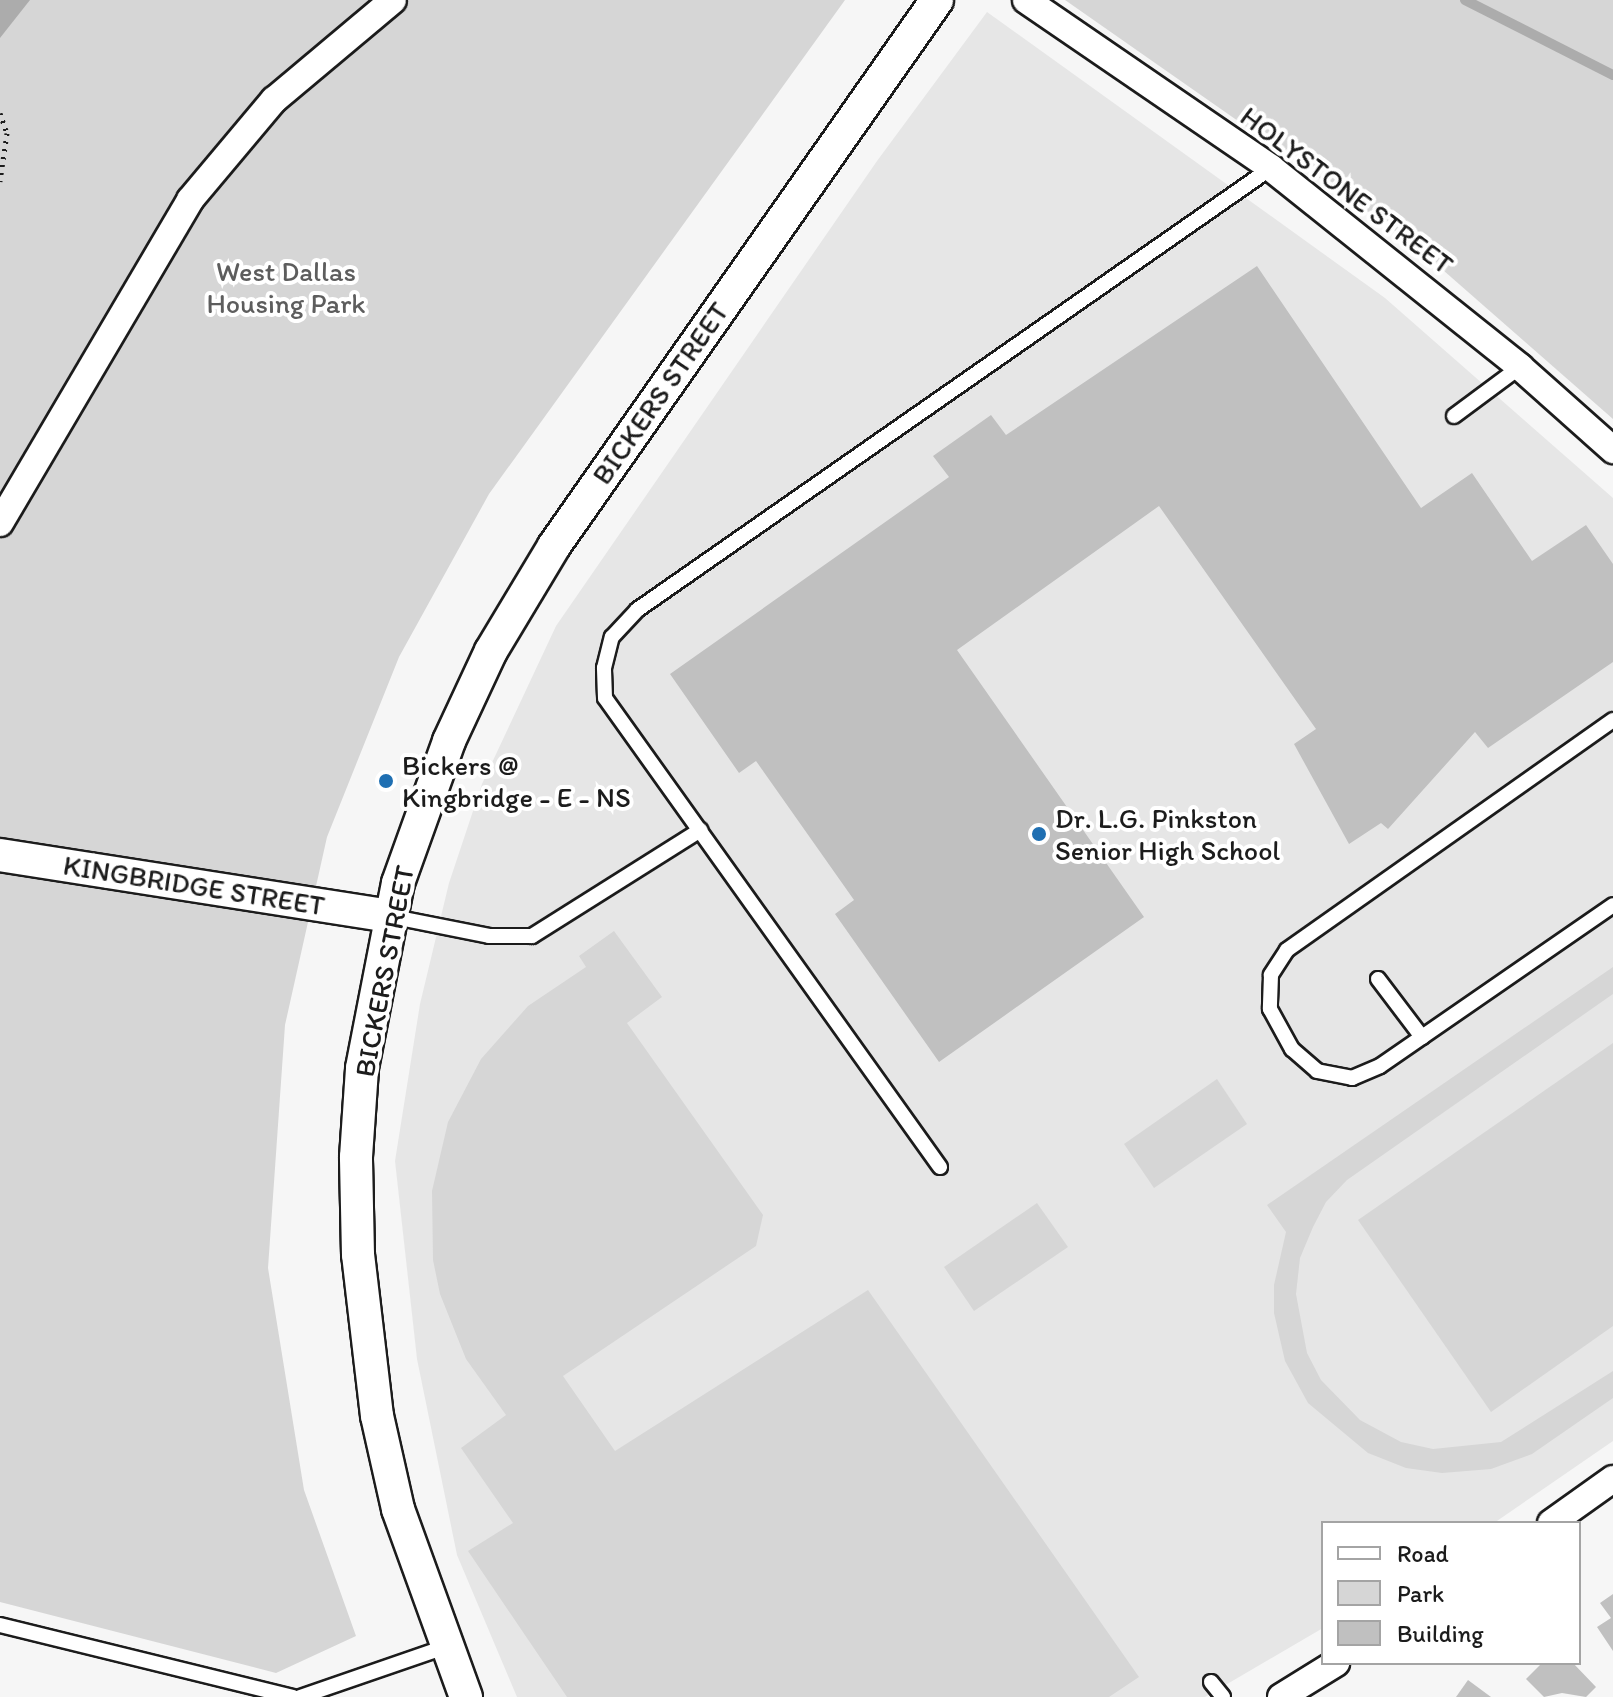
<!DOCTYPE html>
<style>
body{margin:0}
#map{position:relative;width:1613px;height:1697px;overflow:hidden;background:#f6f6f6;font-family:Itim,sans-serif}
div>[style]{position:absolute}
.built>*{inset:0;background:#e6e6e6}
.green>*{inset:0;background:#d6d6d6}
.water>*{inset:0;background:#acacac}
.stream>*{height:10px;margin:-5px;padding:0 5px;transform-origin:5px;border-radius:5px;background:#acacac}
.building>*{inset:0;background:#c0c0c0}
.path>*{height:5px;margin-top:-2.5px;transform-origin:0;background:repeating-linear-gradient(90deg,#1c1c1c 0 2px,transparent 0 8px)}
.roads{filter:drop-shadow(2px 0 #1c1c1c) drop-shadow(-2px 0 #1c1c1c) drop-shadow(0 2px #1c1c1c) drop-shadow(0 -2px #1c1c1c)}
.service>*{height:14px;margin:-7px;padding:0 7px;transform-origin:7px;border-radius:7px;background:#fff}
.minor>*{height:26px;margin:-13px;padding:0 13px;transform-origin:13px;border-radius:13px;background:#fff}
.tertiary>*{height:32px;margin:-16px;padding:0 16px;transform-origin:16px;border-radius:16px;background:#fff}
.dots>*{width:22px;height:22px;translate:-50% -50%;box-sizing:border-box;border:4px solid #fff;border-radius:50%}
span{translate:-50% -50%;white-space:nowrap;text-align:center;line-height:1.15;-webkit-text-stroke:8px #fff;paint-order:stroke}
.street-label{font-size:28px;color:#1c1c1c}
.park-label{font-size:28px;color:#5d5d5d}
.poi-label{font-size:28px;color:#1c1c1c}
.left{translate:0 -50%;text-align:left}
.legend{position:absolute;left:1321px;top:1521px;width:260px;height:144px;box-sizing:border-box;background:#fff;border:2px solid #a4a4a4;margin:0;padding:10px 14px;list-style:none;font-size:24px;color:#1c1c1c}
.legend li{display:flex;align-items:center;gap:16px;height:40px}
.legend b{width:40px;border:2px solid #a4a4a4}
</style>
<div id="map">
<div class="built">
<i style="clip-path:polygon(987px 12px,1385px 298px,1613px 498px,1613px 1441px,1494px 1523px,1323px 1523px,1323px 1628px,1205px 1697px,517px 1697px,457px 1555px,417px 1359px,395px 1161px,420px 1004px,449px 883px,482px 784px,556px 626px,877px 161px)"></i>
</div>
<div class="green">
<i style="clip-path:polygon(0 0,845px 0,489px 494px,399px 657px,327px 837px,285px 1025px,268px 1268px,304px 1490px,356px 1636px,276px 1673px,0 1602px)"></i>
<i style="clip-path:polygon(1065px 0,1613px 0,1613px 419px,1411px 242px)"></i>
<i style="clip-path:polygon(614px 931px,662px 997px,627px 1023px,763px 1215px,756px 1246px,563px 1376px,615px 1451px,868px 1290px,1139px 1677px,1109px 1697px,567px 1697px,468px 1551px,513px 1523px,461px 1448px,506px 1415px,466px 1359px,440px 1294px,433px 1260px,432px 1191px,448px 1122px,481px 1059px,528px 1006px,586px 967px,579px 956px)"></i>
<i style="clip-path:polygon(1613px 967px,1613px 994px,1347px 1180px,1326px 1202px,1313px 1227px,1300px 1258px,1296px 1294px,1307px 1353px,1321px 1380px,1360px 1420px,1401px 1442px,1433px 1449px,1501px 1442px,1613px 1371px,1613px 1398px,1532px 1454px,1491px 1469px,1442px 1473px,1406px 1468px,1368px 1453px,1308px 1403px,1285px 1361px,1274px 1313px,1274px 1285px,1286px 1232px,1267px 1205px)"></i>
<i style="clip-path:polygon(1613px 1043px,1613px 1326px,1491px 1412px,1358px 1220px)"></i>
<i style="clip-path:polygon(1217px 1079px,1247px 1124px,1154px 1188px,1124px 1144px)"></i>
<i style="clip-path:polygon(1037px 1203px,1068px 1247px,974px 1311px,944px 1267px)"></i>
</div>
<div class="water">
<i style="clip-path:polygon(0 0,30px 0,0 38px)"></i>
</div>
<div class="stream">
<i style="left:1465px;top:0;width:166px;rotate:26.9deg"></i>
</div>
<div class="building">
<i style="clip-path:polygon(1257px 266px,1421px 508px,1472px 473px,1532px 561px,1586px 525px,1613px 564px,1613px 662px,1488px 748px,1475px 732px,1388px 829px,1381px 823px,1349px 844px,1294px 744px,1316px 729px,1159px 506px,957px 650px,1144px 917px,939px 1062px,835px 914px,854px 900px,756px 761px,739px 773px,670px 674px,949px 477px,933px 456px,991px 415px,1006px 435px)"></i>
<i style="clip-path:polygon(1613px 1594px,1613px 1651px,1597px 1627px,1611px 1618px,1600px 1603px)"></i>
<i style="clip-path:polygon(1542px 1663px,1573px 1663px,1596px 1687px,1586px 1697px,1562px 1693px,1544px 1697px,1526px 1679px)"></i>
<i style="clip-path:polygon(1468px 1680px,1491px 1697px,1456px 1697px)"></i>
</div>
<div class="path">
<i style="left:0;top:113px;width:21px;rotate:71deg"></i>
<i style="left:7px;top:133px;width:49px;rotate:98.3deg"></i>
</div>
<div class="roads">
<div class="service">
<i style="left:1454px;top:416px;width:82px;rotate:-36.6deg"></i>
<i style="left:1613px;top:720px;width:399px;rotate:144.8deg"></i>
<i style="left:1287px;top:950px;width:30px;rotate:123deg"></i>
<i style="left:1271px;top:975px;width:34px;rotate:92deg"></i>
<i style="left:1270px;top:1009px;width:46px;rotate:61.2deg"></i>
<i style="left:1292px;top:1049px;width:33px;rotate:41deg"></i>
<i style="left:1317px;top:1071px;width:36px;rotate:11deg"></i>
<i style="left:1352px;top:1078px;width:30px;rotate:-23deg"></i>
<i style="left:1380px;top:1066px;width:283px;rotate:-34.6deg"></i>
<i style="left:389px;top:916px;width:102px;rotate:11.3deg"></i>
<i style="left:489px;top:936px;width:43px"></i>
<i style="left:532px;top:936px;width:199px;rotate:-32.2deg"></i>
<i style="left:1378px;top:979px;width:73px;rotate:52.8deg"></i>
<i style="left:940px;top:1167px;width:576px;rotate:-125.54deg"></i>
<i style="left:605px;top:698px;width:30px;rotate:-92deg"></i>
<i style="left:604px;top:668px;width:32px;rotate:-76deg"></i>
<i style="left:612px;top:637px;width:37px;rotate:-47deg"></i>
<i style="left:637px;top:610px;width:773px;rotate:-34.88deg"></i>
<i style="left:0;top:1625px;width:302px;rotate:13.8deg"></i>
<i style="left:1211px;top:1682px;width:19px;rotate:51deg"></i>
<i style="left:300px;top:1697px;width:153px;rotate:-19deg"></i>
</div>
<div class="minor">
<i style="left:1026px;top:0;width:297px;rotate:34.4deg"></i>
<i style="left:1271px;top:168px;width:319px;rotate:38.6deg"></i>
<i style="left:1520px;top:367px;width:125px;rotate:41.7deg"></i>
<i style="left:0;top:523px;width:375px;rotate:-59.5deg"></i>
<i style="left:190px;top:200px;width:131px;rotate:-50deg"></i>
<i style="left:274px;top:100px;width:155px;rotate:-40deg"></i>
<i style="left:1551px;top:1523px;width:76px;rotate:-35.4deg"></i>
<i style="left:1281px;top:1697px;width:65px;rotate:-31.7deg"></i>
</div>
<div class="tertiary">
<i style="left:0;top:855px;width:394px;rotate:8.9deg"></i>
<i style="left:466px;top:1697px;width:200px;rotate:-109.9deg"></i>
<i style="left:398px;top:1509px;width:95px;rotate:-102.7deg"></i>
<i style="left:377px;top:1416px;width:162px;rotate:-96.7deg"></i>
<i style="left:358px;top:1255px;width:98px;rotate:-91.2deg"></i>
<i style="left:356px;top:1157px;width:89px;rotate:-86.1deg"></i>
<i style="left:362px;top:1068px;width:188px;rotate:-79deg"></i>
<i style="left:398px;top:883px;width:151px;rotate:-70.2deg"></i>
<i style="left:449px;top:741px;width:99px;rotate:-65deg"></i>
<i style="left:491px;top:651px;width:122px;rotate:-59deg"></i>
<i style="left:554px;top:546px;width:667px;rotate:-54.95deg"></i>
</div>
</div>
<div class="dots">
<i style="left:386px;top:781px;background:#1f6fb2"></i>
<i style="left:1039px;top:834px;background:#1f6fb2"></i>
</div>
<div class="street-label">
<span style="left:1347px;top:190px;rotate:37deg">HOLYSTONE STREET</span>
<span style="left:660px;top:393px;rotate:-55deg">BICKERS STREET</span>
<span style="left:194px;top:885px;rotate:9deg">KINGBRIDGE STREET</span>
<span style="left:384px;top:971px;rotate:-79deg">BICKERS STREET</span>
</div>
<div class="park-label">
<span style="left:286px;top:287px">West Dallas<br>Housing Park</span>
</div>
<div class="poi-label">
<span class="left" style="left:402px;top:781px">Bickers @<br>Kingbridge - E - NS</span>
<span class="left" style="left:1055px;top:834px">Dr. L.G. Pinkston<br>Senior High School</span>
</div>
<ul class="legend">
<li><b style="height:10px;background:#fff"></b>Road</li>
<li><b style="height:22px;background:#d6d6d6"></b>Park</li>
<li><b style="height:22px;background:#c0c0c0"></b>Building</li>
</ul>
</div>
